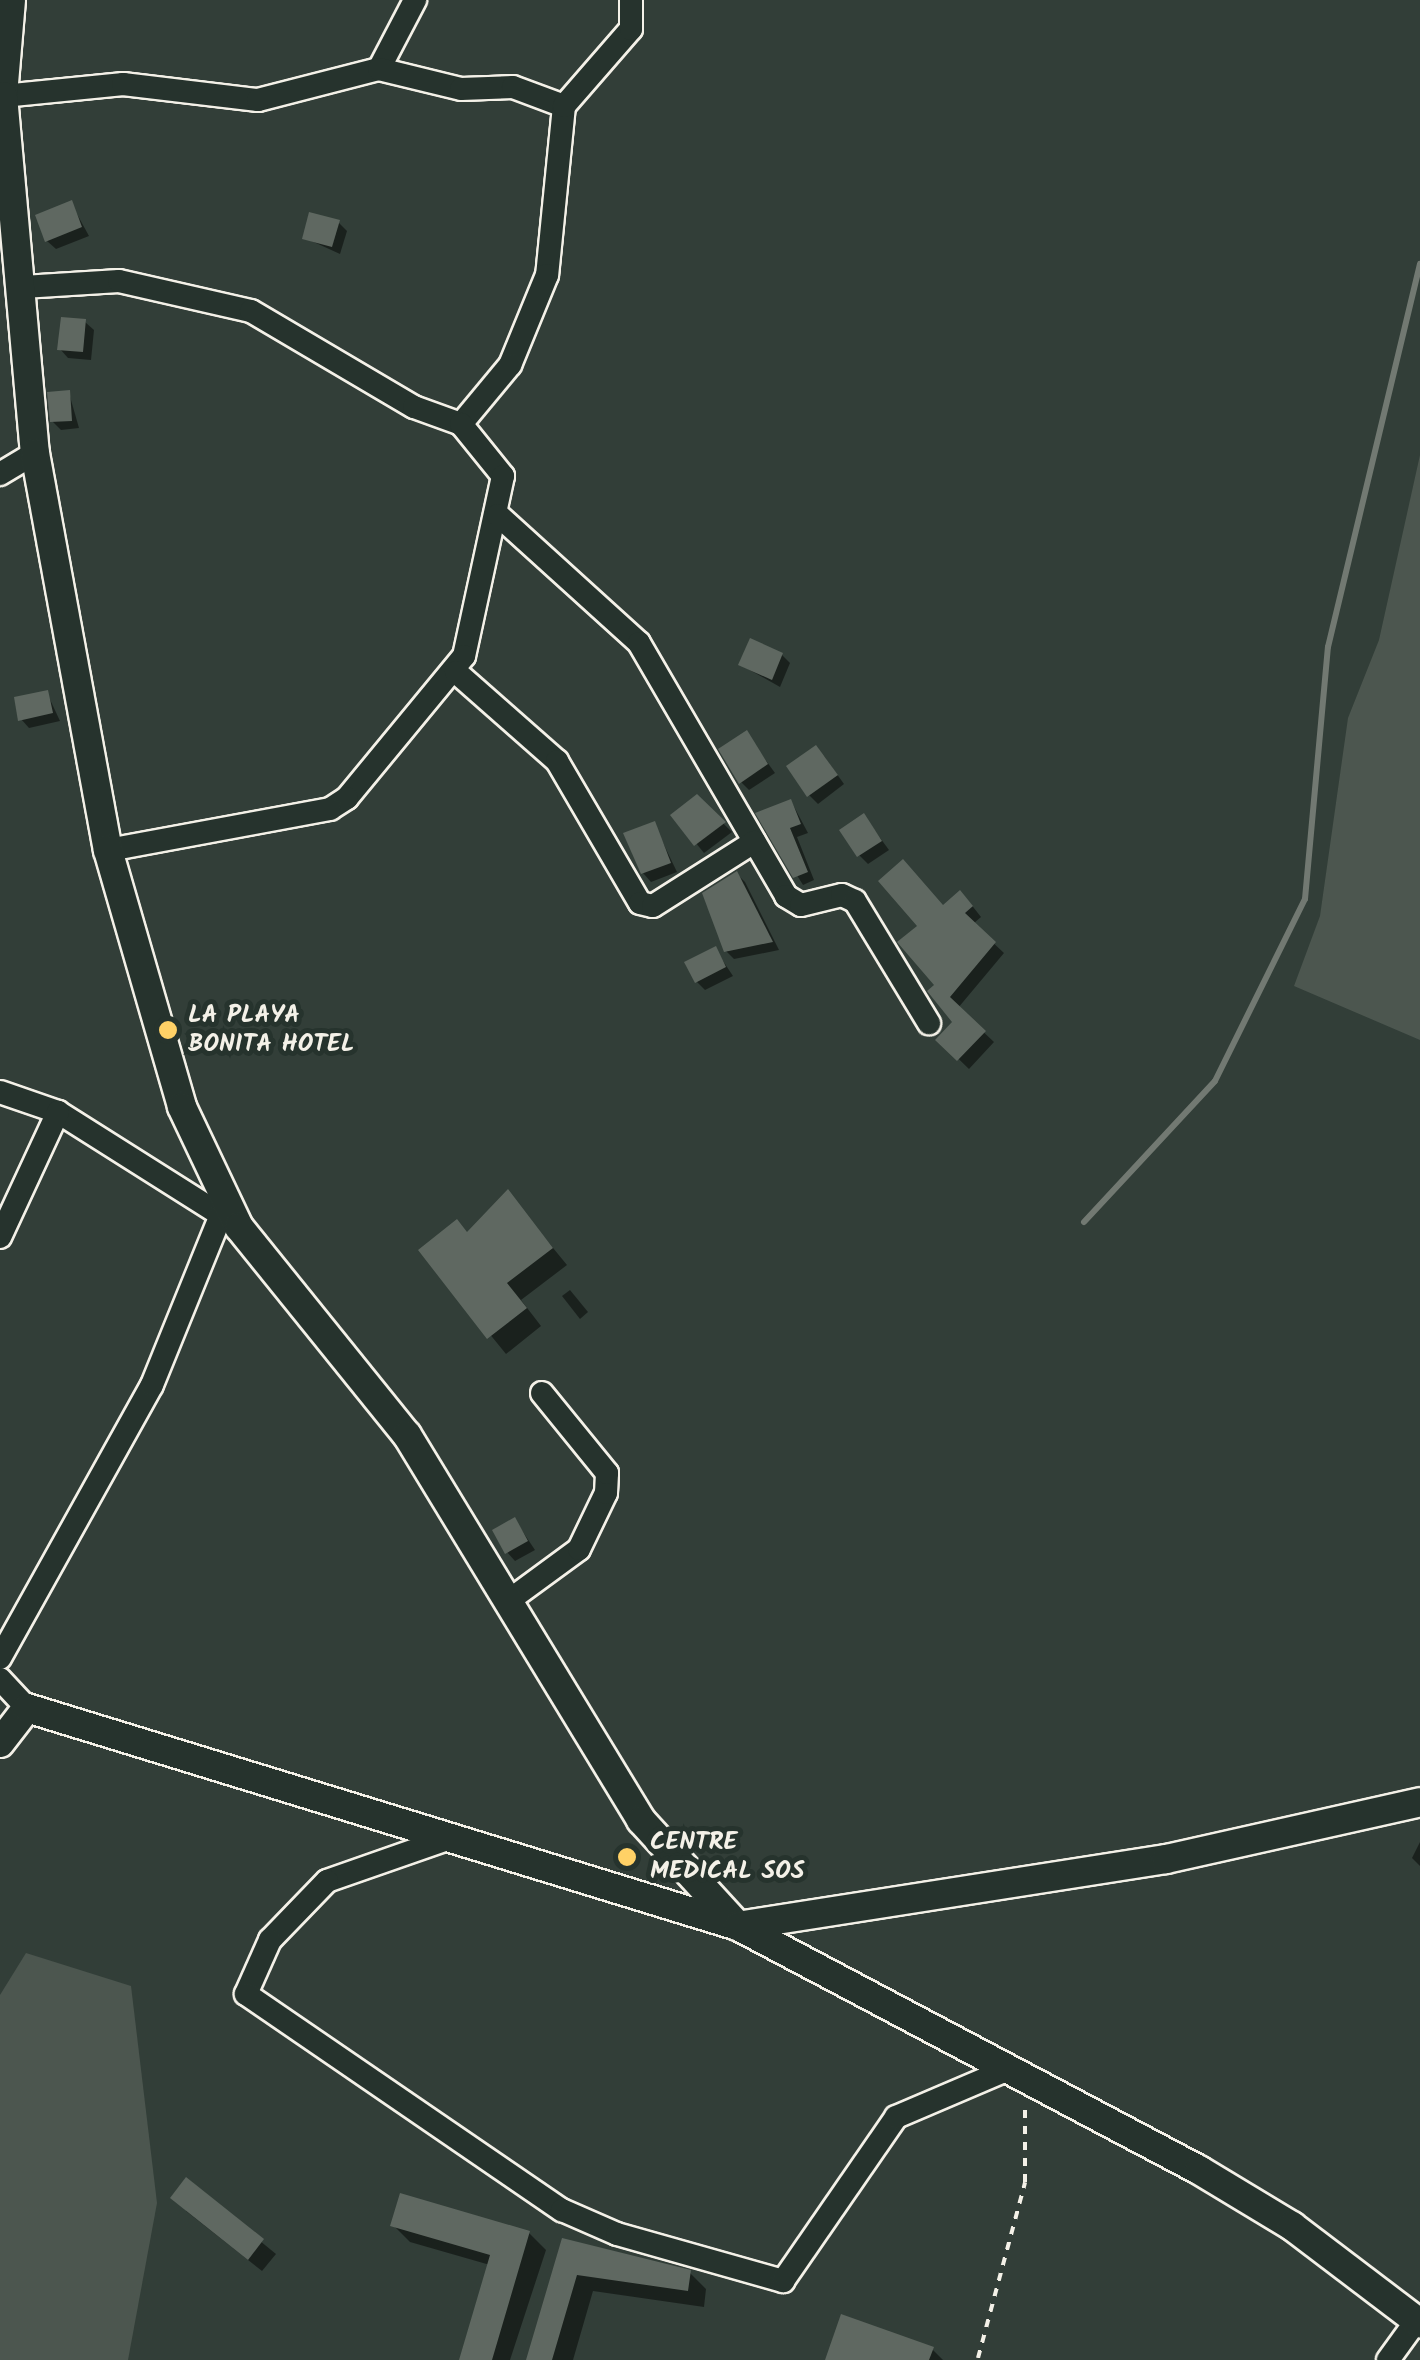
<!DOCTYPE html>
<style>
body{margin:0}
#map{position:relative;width:1420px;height:2360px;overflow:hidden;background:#323e38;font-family:Kalam,sans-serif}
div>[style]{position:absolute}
.green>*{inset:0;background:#4c564f}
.shadow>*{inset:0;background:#0007}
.stream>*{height:6px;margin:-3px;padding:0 3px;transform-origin:3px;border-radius:3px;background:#727972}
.building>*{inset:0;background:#5f6861}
.path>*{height:4px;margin-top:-2px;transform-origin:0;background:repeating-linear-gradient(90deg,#f4f1e8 0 8px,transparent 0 16px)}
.roads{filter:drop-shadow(2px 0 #f4f1e8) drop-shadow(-2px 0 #f4f1e8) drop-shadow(0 2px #f4f1e8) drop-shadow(0 -2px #f4f1e8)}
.minor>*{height:22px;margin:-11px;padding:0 11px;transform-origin:11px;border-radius:11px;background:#26332d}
.tertiary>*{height:28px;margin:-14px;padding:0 14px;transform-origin:14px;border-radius:14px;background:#26332d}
.dots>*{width:28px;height:28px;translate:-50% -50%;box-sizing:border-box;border:5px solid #26332d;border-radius:50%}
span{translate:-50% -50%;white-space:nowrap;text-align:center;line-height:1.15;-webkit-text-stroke:10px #26332d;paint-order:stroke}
.poi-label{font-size:25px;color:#f4f1e8;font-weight:700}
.left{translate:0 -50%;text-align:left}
</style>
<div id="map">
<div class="green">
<i style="clip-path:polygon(1420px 455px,1420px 1040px,1294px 986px,1320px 916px,1348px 718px,1379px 640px)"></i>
<i style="clip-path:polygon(26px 1953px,131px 1986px,157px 2203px,128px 2360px,0 2360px,0 1995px)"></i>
</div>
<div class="shadow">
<i style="clip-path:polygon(71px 203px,89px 236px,56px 249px,47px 241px)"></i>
<i style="clip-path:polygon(338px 222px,347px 231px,340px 254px,305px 238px)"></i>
<i style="clip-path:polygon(85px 322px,94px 330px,91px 360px,68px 358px,60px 349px)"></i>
<i style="clip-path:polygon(69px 393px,79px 428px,61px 430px,52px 421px)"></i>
<i style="clip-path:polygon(782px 655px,790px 663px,780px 687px,741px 665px)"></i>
<i style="clip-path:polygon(47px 693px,60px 721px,29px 728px,21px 719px)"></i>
<i style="clip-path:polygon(746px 733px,775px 773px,749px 790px,741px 782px)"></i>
<i style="clip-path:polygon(824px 756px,844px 784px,818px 804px,809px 795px)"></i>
<i style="clip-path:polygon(697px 798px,732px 832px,704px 853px,673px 815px)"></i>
<i style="clip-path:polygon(791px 801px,808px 833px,797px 837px,814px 880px,803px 885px,759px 814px)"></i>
<i style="clip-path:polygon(864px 816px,889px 850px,868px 864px,859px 855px)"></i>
<i style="clip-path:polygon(654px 824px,677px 872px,651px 882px,643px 873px)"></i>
<i style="clip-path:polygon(737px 874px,745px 882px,779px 950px,734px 959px,726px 951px)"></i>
<i style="clip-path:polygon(970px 903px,981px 917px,973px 924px,1004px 953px,958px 1008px,994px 1042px,969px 1069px,939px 1040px,955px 1023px,937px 985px,943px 907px)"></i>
<i style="clip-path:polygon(715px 949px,733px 976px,705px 990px,697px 982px)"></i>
<i style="clip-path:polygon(508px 1193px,567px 1265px,521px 1300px,541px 1326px,506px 1354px,422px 1251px,469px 1234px)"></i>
<i style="clip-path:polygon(570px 1290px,588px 1312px,580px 1319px,562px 1296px)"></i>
<i style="clip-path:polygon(515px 1520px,535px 1550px,515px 1561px,507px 1552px)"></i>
<i style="clip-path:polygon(1420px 1842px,1420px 1866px,1412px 1858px)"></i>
<i style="clip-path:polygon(187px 2181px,276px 2254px,262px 2271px,186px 2211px)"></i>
<i style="clip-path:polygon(393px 2225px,529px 2233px,546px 2250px,510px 2360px,462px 2360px,490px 2265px,410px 2242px)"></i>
<i style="clip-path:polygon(563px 2241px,690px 2273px,706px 2289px,704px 2307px,593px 2291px,573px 2360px,529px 2360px)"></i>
<i style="clip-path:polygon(932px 2349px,943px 2360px,831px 2360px)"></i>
</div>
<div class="stream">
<i style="left:1084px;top:1222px;width:192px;rotate:-47.1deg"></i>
<i style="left:1215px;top:1081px;width:203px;rotate:-63.7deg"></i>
<i style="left:1305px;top:899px;width:253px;rotate:-84.8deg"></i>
<i style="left:1328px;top:647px;width:394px;rotate:-76.5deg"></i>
</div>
<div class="building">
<i style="clip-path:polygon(72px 200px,82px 227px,45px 242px,35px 215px)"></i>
<i style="clip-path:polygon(309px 212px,340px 220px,332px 247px,302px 239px)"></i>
<i style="clip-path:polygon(61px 317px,86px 319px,83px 352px,57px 350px)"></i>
<i style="clip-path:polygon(70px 390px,72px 421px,50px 422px,47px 392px)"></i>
<i style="clip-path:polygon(750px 638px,783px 653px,772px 680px,738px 665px)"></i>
<i style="clip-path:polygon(48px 690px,53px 713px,18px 721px,14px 697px)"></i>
<i style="clip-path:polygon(747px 730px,768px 764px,739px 784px,718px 749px)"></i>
<i style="clip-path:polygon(816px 745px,838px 775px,807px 797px,786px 766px)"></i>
<i style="clip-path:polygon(697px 794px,726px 822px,694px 846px,670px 815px)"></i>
<i style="clip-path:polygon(791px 799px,801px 824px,790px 828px,808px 872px,793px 878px,755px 813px)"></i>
<i style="clip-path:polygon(864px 813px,882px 841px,857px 857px,839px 830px)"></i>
<i style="clip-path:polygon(655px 821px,671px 863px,641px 874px,623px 833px)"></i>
<i style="clip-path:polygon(903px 859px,943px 905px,960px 890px,973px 906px,965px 913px,996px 942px,950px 997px,986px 1031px,957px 1061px,935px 1040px,952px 1022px,927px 991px,934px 985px,897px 942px,917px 926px,878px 881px)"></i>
<i style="clip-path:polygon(737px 871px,773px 942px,724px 952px,702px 893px)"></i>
<i style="clip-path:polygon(716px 946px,726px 967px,695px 983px,684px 962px)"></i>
<i style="clip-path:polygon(508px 1189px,553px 1248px,507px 1283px,527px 1308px,487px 1339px,418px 1250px,457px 1219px,467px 1232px)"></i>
<i style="clip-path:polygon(515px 1517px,528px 1541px,505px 1554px,492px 1530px)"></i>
<i style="clip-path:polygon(186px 2177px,264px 2239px,248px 2260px,170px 2198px)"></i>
<i style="clip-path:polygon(400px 2193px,530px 2231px,492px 2360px,459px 2360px,490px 2255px,390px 2226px)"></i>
<i style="clip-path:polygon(562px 2238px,691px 2270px,688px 2291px,577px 2275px,552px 2360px,526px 2360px)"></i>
<i style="clip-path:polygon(841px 2314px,934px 2347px,929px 2360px,825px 2360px)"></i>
</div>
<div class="path">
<i style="left:978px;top:2358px;width:182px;rotate:-75deg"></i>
<i style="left:1025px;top:2182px;width:77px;rotate:-90deg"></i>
</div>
<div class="roads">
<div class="minor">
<i style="left:379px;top:69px;width:78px;rotate:-62.4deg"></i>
<i style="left:3px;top:96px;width:121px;rotate:-5.7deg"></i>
<i style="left:123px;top:84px;width:136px;rotate:6.8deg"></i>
<i style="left:258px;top:100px;width:125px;rotate:-14.4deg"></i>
<i style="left:379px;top:69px;width:84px;rotate:13.7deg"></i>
<i style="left:461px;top:89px;width:52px;rotate:-2.2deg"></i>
<i style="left:513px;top:87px;width:54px;rotate:20.4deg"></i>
<i style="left:564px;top:106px;width:170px;rotate:95.7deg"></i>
<i style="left:547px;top:275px;width:97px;rotate:112.3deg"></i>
<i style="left:510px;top:365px;width:77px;rotate:129.7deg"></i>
<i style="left:564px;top:106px;width:102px;rotate:-49deg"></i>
<i style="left:631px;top:29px;width:29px;rotate:-90deg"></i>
<i style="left:23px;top:287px;width:96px;rotate:-3.6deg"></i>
<i style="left:119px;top:281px;width:135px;rotate:12.8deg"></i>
<i style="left:251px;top:311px;width:189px;rotate:30.5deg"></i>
<i style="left:414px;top:407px;width:50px;rotate:19.9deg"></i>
<i style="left:461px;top:424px;width:67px;rotate:51.1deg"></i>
<i style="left:503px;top:476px;width:184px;rotate:102.2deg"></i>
<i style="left:464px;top:656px;width:184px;rotate:129.5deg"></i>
<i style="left:347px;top:798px;width:20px;rotate:147deg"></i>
<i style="left:330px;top:809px;width:226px;rotate:169.5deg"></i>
<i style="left:0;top:474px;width:41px;rotate:-31deg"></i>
<i style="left:498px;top:515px;width:190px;rotate:42.2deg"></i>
<i style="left:639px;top:643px;width:293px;rotate:59.8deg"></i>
<i style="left:786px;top:896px;width:17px;rotate:31deg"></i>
<i style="left:801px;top:905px;width:42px;rotate:-13.7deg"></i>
<i style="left:842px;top:895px;width:14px;rotate:25deg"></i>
<i style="left:855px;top:901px;width:143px;rotate:58.8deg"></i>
<i style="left:456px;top:672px;width:135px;rotate:41.4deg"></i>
<i style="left:557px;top:761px;width:164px;rotate:59.7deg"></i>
<i style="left:640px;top:903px;width:13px;rotate:13deg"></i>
<i style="left:653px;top:906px;width:120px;rotate:-32.4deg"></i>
<i style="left:0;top:1092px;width:61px;rotate:19deg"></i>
<i style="left:58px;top:1112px;width:206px;rotate:32.3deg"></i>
<i style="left:0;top:1237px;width:138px;rotate:-65.1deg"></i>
<i style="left:511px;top:1599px;width:84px;rotate:-36.3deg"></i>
<i style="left:579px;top:1549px;width:62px;rotate:-64.3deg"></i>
<i style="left:606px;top:1493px;width:20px;rotate:-87deg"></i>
<i style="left:607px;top:1473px;width:103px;rotate:-129.1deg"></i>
<i style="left:0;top:1658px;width:312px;rotate:-60.9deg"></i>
<i style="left:152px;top:1385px;width:183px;rotate:-67.9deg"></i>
<i style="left:0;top:1679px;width:40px;rotate:47deg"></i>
<i style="left:447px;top:1839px;width:127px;rotate:160.7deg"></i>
<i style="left:327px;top:1881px;width:82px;rotate:134deg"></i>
<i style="left:270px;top:1940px;width:59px;rotate:114deg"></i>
<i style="left:246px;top:1994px;width:383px;rotate:34.4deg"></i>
<i style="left:562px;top:2210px;width:60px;rotate:23.6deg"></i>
<i style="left:617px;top:2234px;width:173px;rotate:15.8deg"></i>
<i style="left:783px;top:2281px;width:199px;rotate:-55.4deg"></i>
<i style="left:896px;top:2117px;width:120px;rotate:-23.1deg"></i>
<i style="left:1388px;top:2360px;width:49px;rotate:-54.1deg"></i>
</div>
<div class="tertiary">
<i style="left:11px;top:0;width:96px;rotate:94.8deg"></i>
<i style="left:3px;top:96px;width:358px;rotate:84.9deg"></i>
<i style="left:35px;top:453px;width:404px;rotate:79.6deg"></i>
<i style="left:108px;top:850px;width:267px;rotate:73.9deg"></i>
<i style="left:182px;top:1107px;width:133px;rotate:64.6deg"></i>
<i style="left:239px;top:1227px;width:267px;rotate:51.1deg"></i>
<i style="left:407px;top:1435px;width:451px;rotate:58.7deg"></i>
<i style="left:641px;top:1820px;width:144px;rotate:47.5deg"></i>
<i style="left:738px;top:1926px;width:433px;rotate:-8.9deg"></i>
<i style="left:1166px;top:1859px;width:260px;rotate:-12.6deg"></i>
<i style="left:0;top:1743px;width:44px;rotate:-52.4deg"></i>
<i style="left:27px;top:1708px;width:744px;rotate:17.05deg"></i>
<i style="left:738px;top:1926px;width:522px;rotate:27.89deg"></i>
<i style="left:1199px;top:2170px;width:109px;rotate:31.1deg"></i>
<i style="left:1292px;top:2226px;width:161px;rotate:37.2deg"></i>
</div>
</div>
<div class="dots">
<i style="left:168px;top:1030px;background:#ffd166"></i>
<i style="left:627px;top:1857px;background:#ffd166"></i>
</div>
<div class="poi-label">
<span class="left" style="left:188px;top:1030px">LA PLAYA<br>BONITA HOTEL</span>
<span class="left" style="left:650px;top:1857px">CENTRE<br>MEDICAL SOS</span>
</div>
</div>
